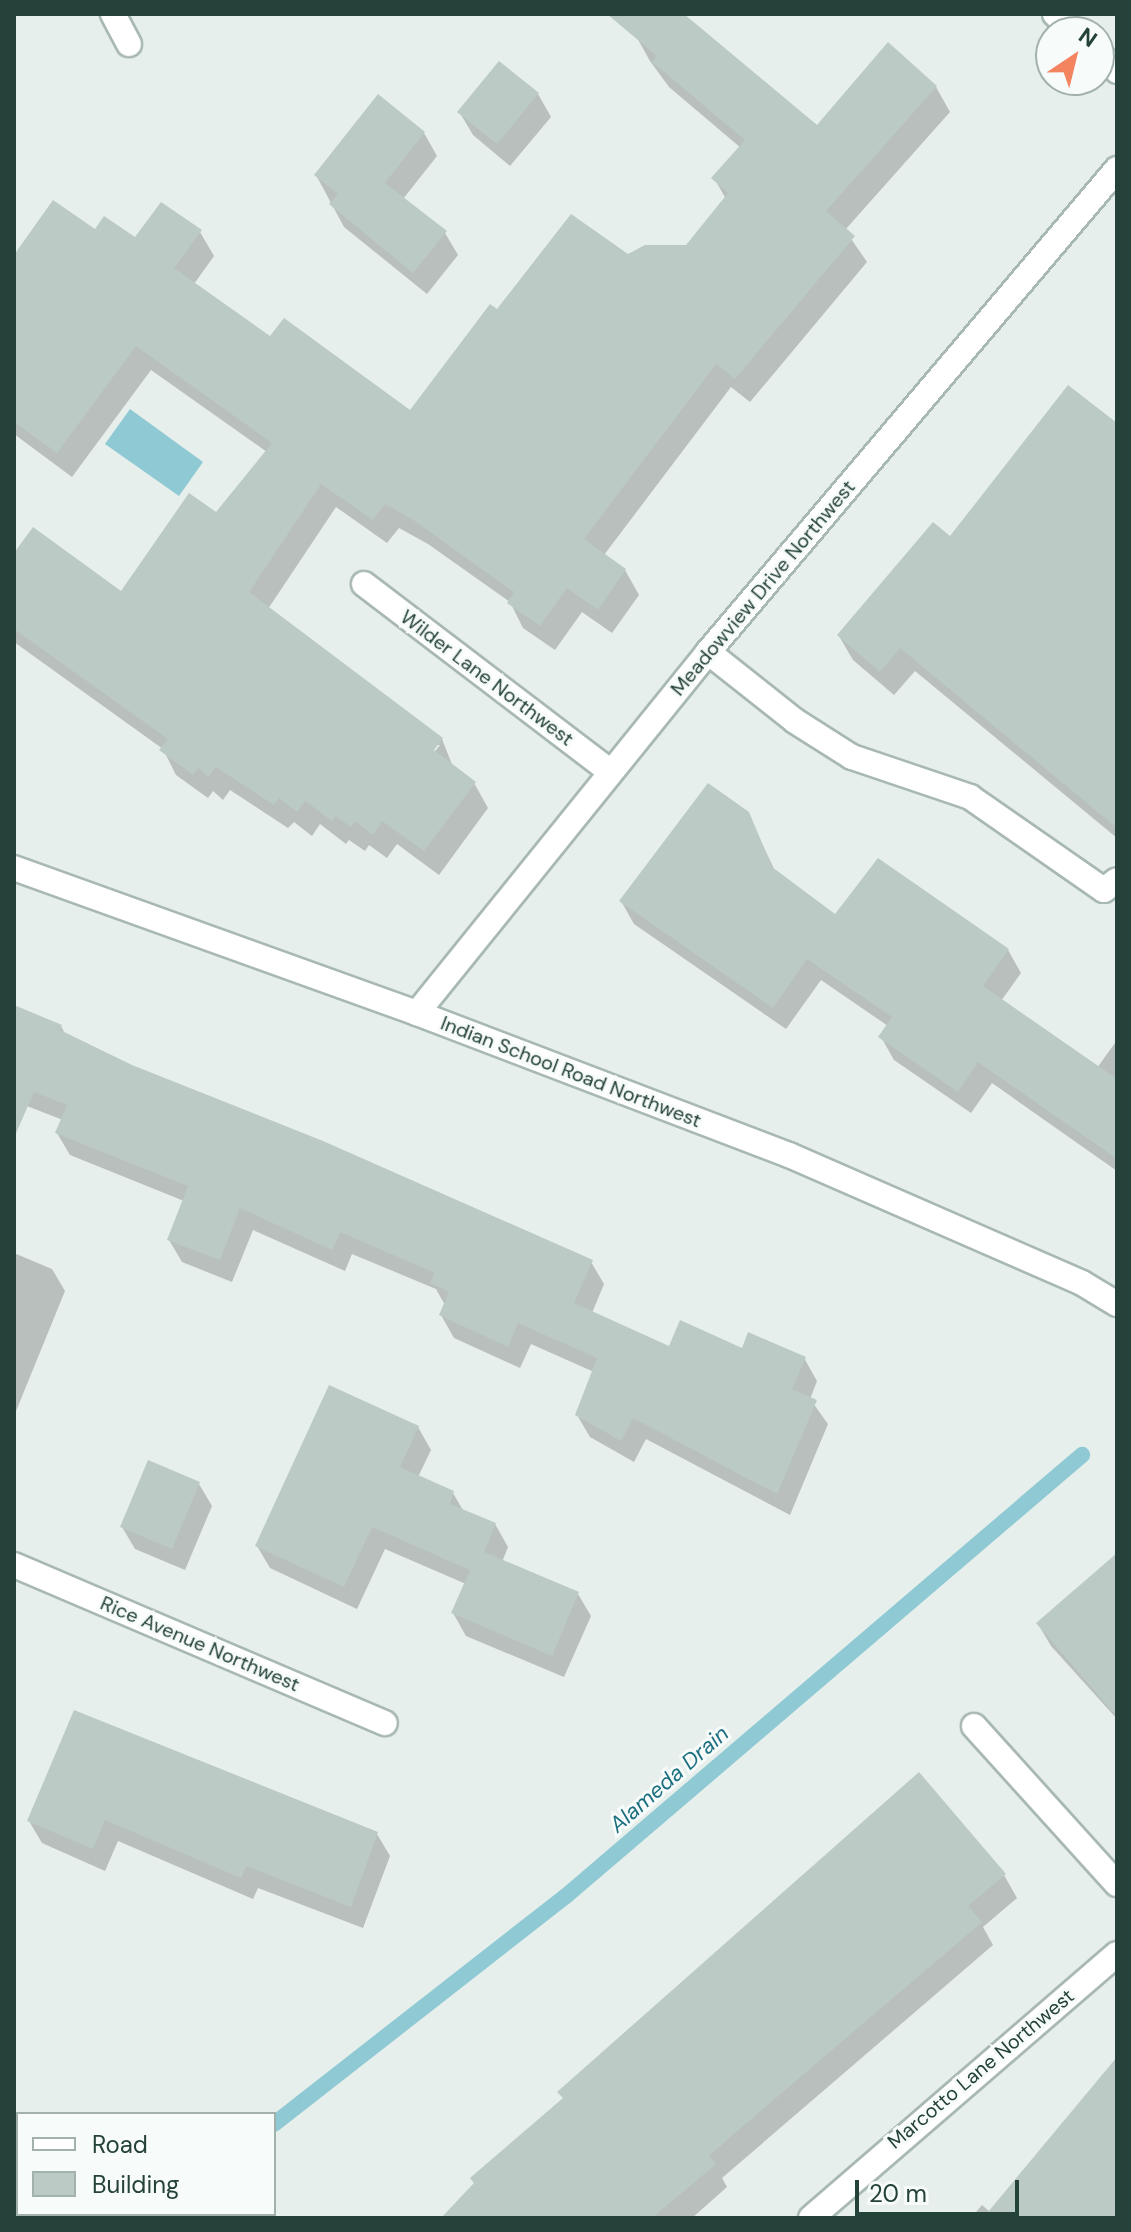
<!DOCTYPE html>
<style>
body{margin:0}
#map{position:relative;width:1131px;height:2232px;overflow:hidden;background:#e6efeb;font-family:"DM Sans",sans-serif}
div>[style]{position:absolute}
.water>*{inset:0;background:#8ec9d4}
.shadow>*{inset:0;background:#0003}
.stream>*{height:16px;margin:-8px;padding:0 8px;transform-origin:8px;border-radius:8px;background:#8ec9d4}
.building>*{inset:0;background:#bbcac4}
.roads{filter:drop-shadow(2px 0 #a8b8b2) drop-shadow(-2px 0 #a8b8b2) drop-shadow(0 2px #a8b8b2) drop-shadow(0 -2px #a8b8b2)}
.street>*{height:24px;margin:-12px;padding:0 12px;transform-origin:12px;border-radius:12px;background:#fff}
.secondary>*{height:24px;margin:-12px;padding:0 12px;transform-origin:12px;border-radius:12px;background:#fff}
span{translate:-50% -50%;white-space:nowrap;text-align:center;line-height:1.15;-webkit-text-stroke:6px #f7fbf9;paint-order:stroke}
.street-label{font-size:20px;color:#24423a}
.water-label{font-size:22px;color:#1c6f80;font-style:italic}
.frame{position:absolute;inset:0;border:16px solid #24423a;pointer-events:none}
.legend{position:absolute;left:16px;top:2112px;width:260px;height:104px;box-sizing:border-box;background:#f7fbf9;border:2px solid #a3b1ad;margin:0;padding:10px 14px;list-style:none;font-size:24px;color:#24423a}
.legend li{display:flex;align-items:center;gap:16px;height:40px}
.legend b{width:40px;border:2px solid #a3b1ad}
.north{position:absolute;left:1035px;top:16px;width:80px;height:80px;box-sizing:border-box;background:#f7fbf9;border:2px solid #a3b1ad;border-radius:50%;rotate:35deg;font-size:22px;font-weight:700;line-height:32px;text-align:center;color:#24423a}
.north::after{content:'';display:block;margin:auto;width:28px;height:36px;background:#f4845f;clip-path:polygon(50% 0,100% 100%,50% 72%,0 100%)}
.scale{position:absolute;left:855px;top:2180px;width:164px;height:36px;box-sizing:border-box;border:4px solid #24423a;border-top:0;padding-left:10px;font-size:24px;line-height:28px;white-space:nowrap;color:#24423a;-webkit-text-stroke:6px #f7fbf9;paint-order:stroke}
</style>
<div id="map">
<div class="water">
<i style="clip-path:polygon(130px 409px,203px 462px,179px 496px,105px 444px)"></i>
</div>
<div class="shadow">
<i style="clip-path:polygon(evenodd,654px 14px,681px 14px,817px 128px,936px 87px,950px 112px,845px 230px,867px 262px,750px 402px,731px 387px,604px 555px,625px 570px,639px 595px,612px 633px,582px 612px,555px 650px,523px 628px,510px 602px,428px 544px,399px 528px,387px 543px,336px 507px,268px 609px,442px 739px,453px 767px,474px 783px,488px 808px,439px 875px,397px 844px,387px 858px,369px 845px,365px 851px,349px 840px,346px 844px,320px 824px,312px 836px,294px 822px,288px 828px,230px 790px,223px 800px,213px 791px,208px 798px,176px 775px,163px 749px,14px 642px,14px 557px,121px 593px,217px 514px,267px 452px,151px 370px,72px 477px,14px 434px,14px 258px,95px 232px,135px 240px,200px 232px,214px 256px,194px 284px,271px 339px,410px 412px,497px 312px,628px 256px,686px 247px,726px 199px,714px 178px,741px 148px,669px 87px,650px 61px,636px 36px,654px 14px,435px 745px,440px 745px,429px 759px,435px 745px)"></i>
<i style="clip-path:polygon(538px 94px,551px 117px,510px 166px,473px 135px,460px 113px)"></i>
<i style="clip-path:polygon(424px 133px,437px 156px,403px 199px,445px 233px,458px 255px,427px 294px,344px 227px,316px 175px)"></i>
<i style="clip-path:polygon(1117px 425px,1117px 838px,915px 671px,894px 695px,853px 660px,839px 636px,950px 539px)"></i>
<i style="clip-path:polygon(748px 814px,776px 873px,836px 917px,1008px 950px,1021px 973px,1001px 1001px,1097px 1068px,1117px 1040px,1117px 1171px,992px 1083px,971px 1113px,894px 1060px,881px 1037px,888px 1026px,821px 980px,786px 1029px,634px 924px,621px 901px)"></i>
<i style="clip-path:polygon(14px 1008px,61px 1026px,65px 1034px,131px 1067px,591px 1262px,604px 1284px,592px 1313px,671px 1348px,804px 1358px,817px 1381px,810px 1399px,828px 1424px,790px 1515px,646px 1439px,634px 1462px,590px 1437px,577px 1415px,594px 1372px,531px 1344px,520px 1368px,454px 1338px,441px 1315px,445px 1305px,436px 1289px,352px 1254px,345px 1271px,253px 1230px,232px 1282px,182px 1262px,169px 1240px,184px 1201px,70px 1155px,57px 1133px,63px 1120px,14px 1101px)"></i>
<i style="clip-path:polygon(14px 1253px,52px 1269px,65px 1291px,14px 1416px)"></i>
<i style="clip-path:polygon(418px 1427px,431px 1450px,418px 1477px,453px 1493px,464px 1512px,495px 1524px,508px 1547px,502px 1562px,578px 1594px,591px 1616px,564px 1677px,466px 1636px,453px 1613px,466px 1584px,385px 1549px,357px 1609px,270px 1568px,257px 1546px)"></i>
<i style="clip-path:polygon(199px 1484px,212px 1506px,185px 1570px,135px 1549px,122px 1527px)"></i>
<i style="clip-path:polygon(1117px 1556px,1117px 1719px,1051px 1646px,1038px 1624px)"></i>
<i style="clip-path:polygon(75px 1712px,377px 1834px,390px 1856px,363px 1928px,258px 1888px,253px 1899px,118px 1841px,105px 1871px,42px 1843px,29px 1821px)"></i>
<i style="clip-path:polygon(1004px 1875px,1017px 1898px,983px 1927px,993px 1945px,722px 2178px,727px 2187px,692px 2218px,444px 2218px)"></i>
<i style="clip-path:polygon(1117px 2060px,1117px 2218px,971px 2218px,982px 2205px,990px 2212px)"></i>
</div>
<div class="stream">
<i style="left:274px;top:2124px;width:370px;rotate:-38deg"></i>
<i style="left:566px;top:1896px;width:679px;rotate:-40.52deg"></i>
<i style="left:166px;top:2218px;width:5px;rotate:-53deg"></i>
</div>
<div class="building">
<i style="clip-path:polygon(607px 14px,684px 14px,817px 125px,888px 42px,937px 86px,826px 211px,855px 236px,735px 379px,716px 364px,584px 539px,626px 569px,598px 610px,567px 588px,540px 626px,507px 603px,514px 592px,412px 519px,385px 504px,373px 520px,321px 484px,249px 592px,443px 738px,434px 750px,476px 782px,424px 851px,382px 821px,373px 835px,355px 821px,351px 827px,335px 816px,332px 821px,305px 801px,297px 812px,279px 798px,274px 805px,216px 767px,208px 777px,198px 768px,193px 775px,159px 750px,168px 739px,14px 629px,14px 553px,33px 527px,121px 591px,189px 493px,216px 512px,272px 443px,136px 346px,57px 453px,14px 422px,14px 255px,53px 200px,95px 229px,104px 216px,135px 237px,161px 202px,202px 230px,174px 268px,270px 336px,284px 318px,410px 410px,490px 304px,497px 309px,571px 214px,628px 254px,645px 245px,686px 245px,728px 193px,711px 178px,745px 140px,652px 62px,657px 56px)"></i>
<i style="clip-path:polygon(499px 61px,539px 93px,497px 144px,457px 112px)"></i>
<i style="clip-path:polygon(378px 94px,425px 132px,385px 183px,447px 231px,413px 273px,329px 204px,338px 194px,314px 175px)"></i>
<i style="clip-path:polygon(1068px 385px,1117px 423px,1117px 828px,900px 648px,880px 672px,837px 635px,933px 522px,950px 536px)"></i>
<i style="clip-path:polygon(708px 783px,749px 812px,772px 867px,835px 914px,878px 858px,1009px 949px,983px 986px,1117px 1079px,1117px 1159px,978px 1062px,958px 1092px,878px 1037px,892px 1017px,807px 959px,773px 1008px,619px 901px)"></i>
<i style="clip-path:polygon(14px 1005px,62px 1025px,60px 1030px,132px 1065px,323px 1141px,593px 1260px,574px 1303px,669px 1346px,680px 1320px,742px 1348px,748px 1332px,806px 1357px,792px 1389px,817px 1400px,777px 1494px,633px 1418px,621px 1441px,575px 1415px,597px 1358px,518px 1323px,508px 1347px,439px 1315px,449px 1292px,430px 1283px,435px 1273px,340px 1232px,332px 1250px,240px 1208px,220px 1260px,167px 1240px,188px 1186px,55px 1133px,67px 1105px,34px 1092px,14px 1138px)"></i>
<i style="clip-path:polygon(329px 1385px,419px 1426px,400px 1467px,454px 1491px,450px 1504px,496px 1523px,484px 1552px,579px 1592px,552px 1656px,451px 1613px,470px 1570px,372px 1527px,344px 1587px,255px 1546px)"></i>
<i style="clip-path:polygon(148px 1460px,200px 1482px,172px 1549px,120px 1527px)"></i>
<i style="clip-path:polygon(1117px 1553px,1117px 1717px,1036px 1623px)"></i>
<i style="clip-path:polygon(74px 1710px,378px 1832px,351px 1907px,246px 1866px,241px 1878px,105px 1820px,93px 1849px,27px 1821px)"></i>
<i style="clip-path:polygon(919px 1772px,1006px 1874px,968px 1906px,982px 1922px,735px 2133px,709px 2156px,716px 2164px,652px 2218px,441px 2218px,474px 2183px,470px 2178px,563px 2098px,557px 2092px)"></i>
<i style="clip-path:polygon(1117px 2057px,1117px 2218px,983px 2218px)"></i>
</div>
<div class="roads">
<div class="street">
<i style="left:113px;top:14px;width:34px;rotate:62deg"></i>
<i style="left:1055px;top:14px;width:26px;rotate:43deg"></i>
<i style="left:1099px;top:54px;width:25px;rotate:43deg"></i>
<i style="left:364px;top:584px;width:310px;rotate:37.3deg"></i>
<i style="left:708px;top:652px;width:111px;rotate:38.4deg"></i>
<i style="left:795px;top:721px;width:67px;rotate:32.3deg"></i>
<i style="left:852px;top:757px;width:125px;rotate:18.7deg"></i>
<i style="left:970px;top:797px;width:163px;rotate:34.8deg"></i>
<i style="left:1104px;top:890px;width:16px;rotate:-38deg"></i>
<i style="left:417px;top:1013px;width:464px;rotate:-51.1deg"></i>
<i style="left:708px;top:652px;width:633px;rotate:-49.74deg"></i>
<i style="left:14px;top:1565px;width:403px;rotate:23.1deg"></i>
<i style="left:974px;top:1726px;width:213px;rotate:47.9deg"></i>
<i style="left:811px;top:2218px;width:404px;rotate:-40.8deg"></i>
</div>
<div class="secondary">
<i style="left:14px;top:868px;width:428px;rotate:19.8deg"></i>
<i style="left:417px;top:1013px;width:398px;rotate:20.9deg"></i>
<i style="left:789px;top:1155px;width:320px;rotate:23.6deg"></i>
<i style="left:1082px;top:1283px;width:41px;rotate:31deg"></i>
</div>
</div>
<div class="street-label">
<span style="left:763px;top:588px;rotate:-50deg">Meadowview Drive Northwest</span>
<span style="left:487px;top:678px;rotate:37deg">Wilder Lane Northwest</span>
<span style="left:571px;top:1072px;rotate:21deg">Indian School Road Northwest</span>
<span style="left:200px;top:1644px;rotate:23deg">Rice Avenue Northwest</span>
<span style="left:981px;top:2069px;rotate:-40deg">Marcotto Lane Northwest</span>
</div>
<div class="water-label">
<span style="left:669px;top:1779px;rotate:-41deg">Alameda Drain</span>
</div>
<div class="frame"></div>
<ul class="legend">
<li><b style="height:10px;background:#fff"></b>Road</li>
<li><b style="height:22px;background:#bbcac4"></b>Building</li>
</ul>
<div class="north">N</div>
<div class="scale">20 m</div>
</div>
